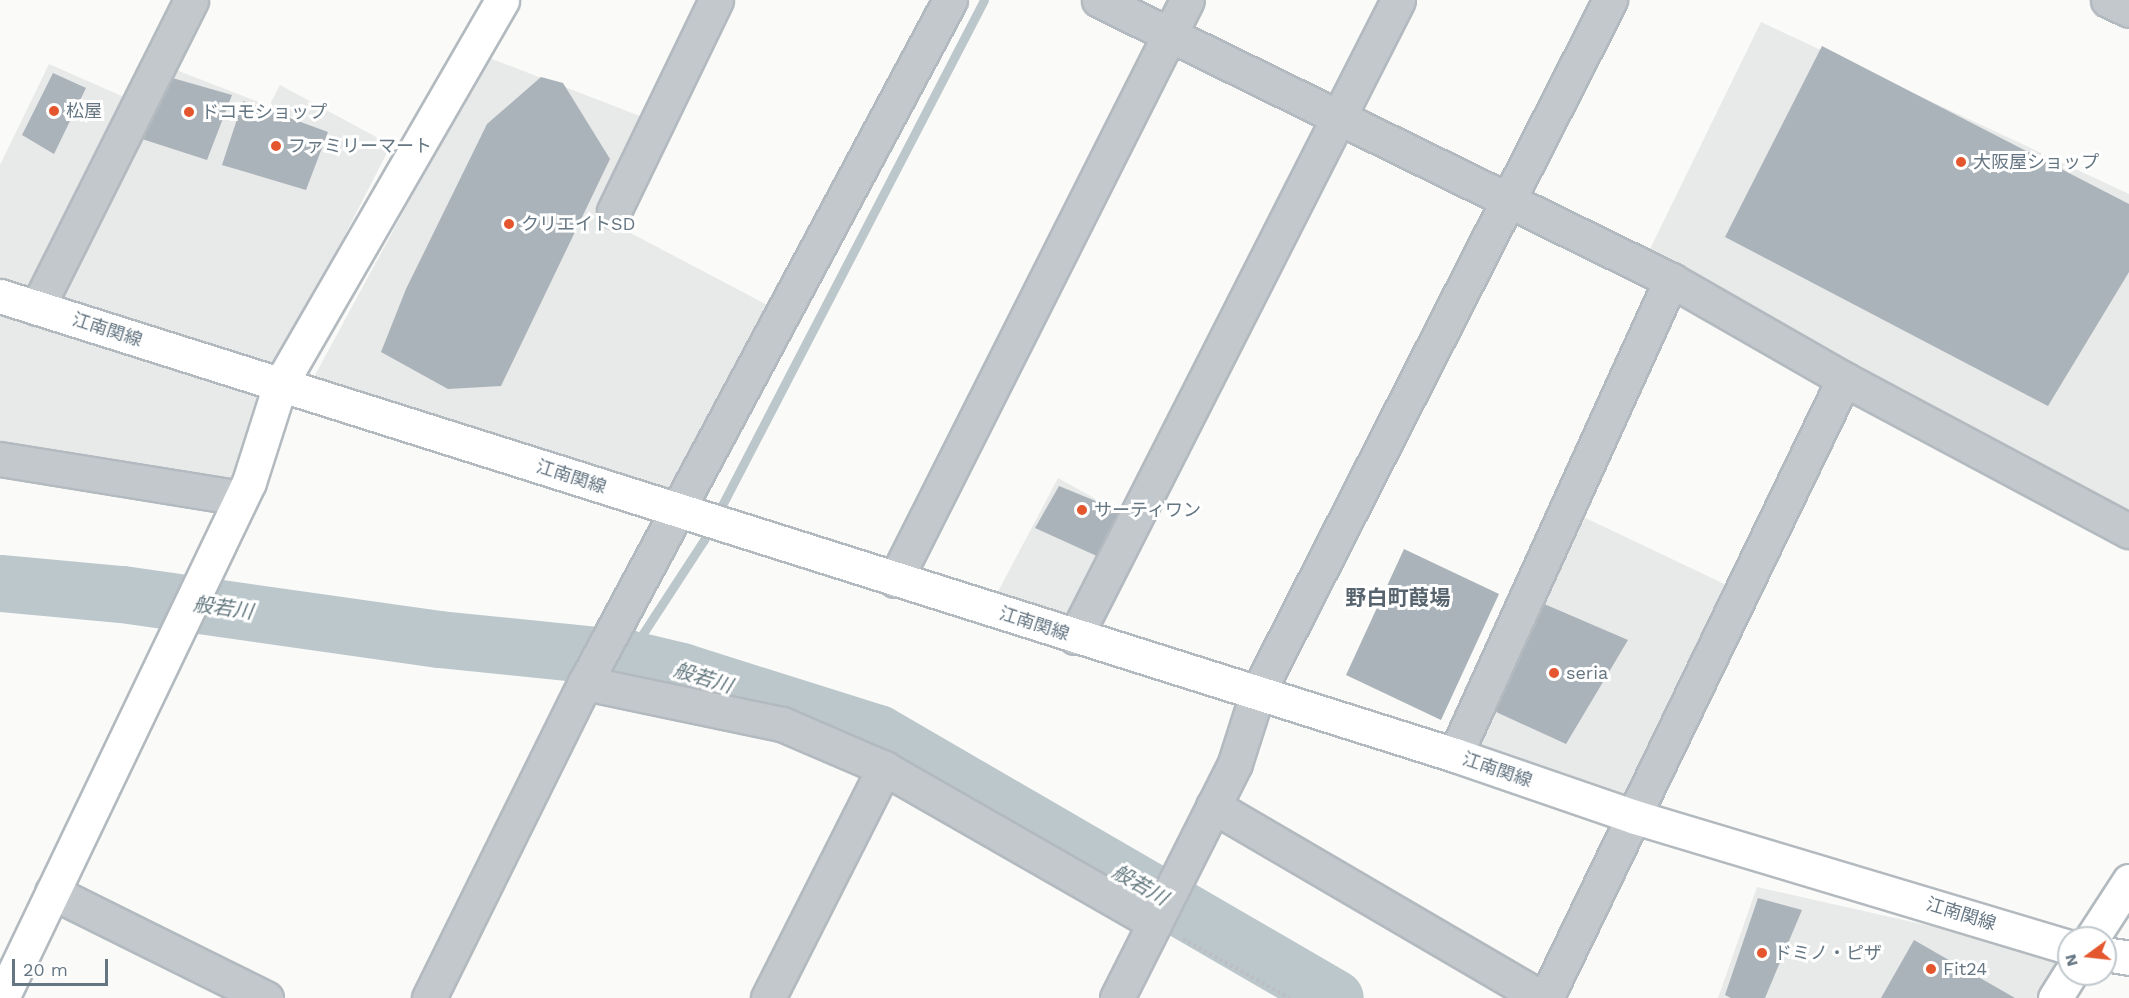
<!DOCTYPE html>
<meta charset="utf-8">
<style>
body{margin:0}
#map{position:relative;width:2129px;height:998px;overflow:hidden;background:#fafaf8;font-family:"Work Sans","Noto Sans JP",sans-serif}
div>[style]{position:absolute}
.built>*{inset:0;background:#e8e9e9}
.stream>*{height:9px;margin:-4.5px;padding:0 4.5px;transform-origin:4.5px;border-radius:4.5px;background:#bbc7cb}
.river>*{height:57px;margin:-28.5px;padding:0 28.5px;transform-origin:28.5px;border-radius:28.5px;background:#bbc7cb}
.building>*{inset:0;background:#aab3b9}
.path>*{height:4px;margin-top:-2px;transform-origin:0;background:repeating-linear-gradient(90deg,#bbbfc2 0 3px,transparent 0 6px)}
.roads{filter:drop-shadow(2px 0 #b3babf) drop-shadow(-2px 0 #b3babf) drop-shadow(0 2px #b3babf) drop-shadow(0 -2px #b3babf)}
.street>*{height:33px;margin:-16.5px;padding:0 16.5px;transform-origin:16.5px;border-radius:16.5px;background:#c3c8cc}
.secondary>*{height:33px;margin:-16.5px;padding:0 16.5px;transform-origin:16.5px;border-radius:16.5px;background:#fff}
.primary>*{height:33px;margin:-16.5px;padding:0 16.5px;transform-origin:16.5px;border-radius:16.5px;background:#fff}
.dots>*{width:16px;height:16px;translate:-50% -50%;box-sizing:border-box;border:3px solid #fff;border-radius:50%}
span{translate:-50% -50%;white-space:nowrap;text-align:center;line-height:1.15;-webkit-text-stroke:6px #fff;paint-order:stroke}
.poi-label{font-size:18px;color:#657683}
.left{translate:0 -50%;text-align:left}
.street-label{font-size:18px;color:#657683}
.water-label{font-size:20px;color:#60757c;font-style:italic}
.quarter-label{font-size:21px;color:#57646e;font-weight:700}
.north{position:absolute;left:2057px;top:926px;width:60px;height:60px;box-sizing:border-box;background:#fff;border:2px solid #c1c8cd;border-radius:50%;rotate:255deg;font-size:16px;font-weight:700;line-height:24px;text-align:center;color:#657683}
.north::after{content:'';display:block;margin:auto;width:21px;height:27px;background:#e4572e;clip-path:polygon(50% 0,100% 100%,50% 72%,0 100%)}
.scale{position:absolute;left:12px;top:959px;width:96px;height:27px;box-sizing:border-box;border:3px solid #657683;border-top:0;padding-left:8px;font-size:18px;line-height:21px;white-space:nowrap;color:#657683;-webkit-text-stroke:4px #fff;paint-order:stroke}
</style>
<div id="map">
<div class="built">
<i style="clip-path:polygon(1761px 22px,2129px 194px,2129px 516px,1649px 251px)"></i>
<i style="clip-path:polygon(487px 57px,645px 118px,606px 220px,771px 307px,673px 500px,314px 377px)"></i>
<i style="clip-path:polygon(49px 64px,133px 101px,33px 298px,0 287px,0 165px)"></i>
<i style="clip-path:polygon(166px 66px,269px 106px,280px 85px,391px 145px,274px 373px,55px 297px)"></i>
<i style="clip-path:polygon(0 310px,267px 393px,237px 487px,0 449px)"></i>
<i style="clip-path:polygon(1058px 478px,1128px 517px,1071px 626px,992px 603px)"></i>
<i style="clip-path:polygon(1575px 513px,1735px 589px,1632px 807px,1465px 752px)"></i>
<i style="clip-path:polygon(1757px 887px,2069px 957px,2046px 998px,1718px 998px)"></i>
</div>
<div class="stream">
<i style="left:627px;top:658px;width:141px;rotate:-56.9deg"></i>
<i style="left:704px;top:540px;width:608px;rotate:-62.59deg"></i>
</div>
<div class="river">
<i style="left:0;top:583px;width:122px;rotate:5.2deg"></i>
<i style="left:122px;top:594px;width:320px;rotate:8.1deg"></i>
<i style="left:439px;top:639px;width:189px;rotate:5.8deg"></i>
<i style="left:627px;top:658px;width:56px;rotate:13.5deg"></i>
<i style="left:681px;top:671px;width:207px;rotate:17.5deg"></i>
<i style="left:878px;top:733px;width:528px;rotate:30.11deg"></i>
</div>
<div class="building">
<i style="clip-path:polygon(1822px 46px,2129px 204px,2129px 272px,2048px 406px,1725px 237px)"></i>
<i style="clip-path:polygon(53px 73px,86px 88px,54px 154px,22px 135px)"></i>
<i style="clip-path:polygon(169px 77px,232px 95px,207px 160px,139px 138px)"></i>
<i style="clip-path:polygon(541px 77px,563px 83px,610px 159px,501px 386px,448px 389px,381px 352px,406px 289px,487px 124px)"></i>
<i style="clip-path:polygon(243px 101px,328px 132px,306px 190px,222px 165px)"></i>
<i style="clip-path:polygon(1059px 486px,1120px 511px,1099px 557px,1035px 528px)"></i>
<i style="clip-path:polygon(1404px 549px,1499px 594px,1441px 720px,1346px 675px)"></i>
<i style="clip-path:polygon(1535px 600px,1628px 640px,1566px 744px,1483px 706px)"></i>
<i style="clip-path:polygon(1758px 898px,1802px 910px,1765px 998px,1731px 998px,1725px 995px)"></i>
<i style="clip-path:polygon(1914px 940px,2015px 998px,1881px 998px)"></i>
</div>
<div class="path">
<i style="left:1183px;top:939px;width:122px;rotate:28.9deg"></i>
</div>
<div class="roads">
<div class="street">
<i style="left:1099px;top:0;width:637px;rotate:26.08deg"></i>
<i style="left:1671px;top:280px;width:199px;rotate:29.8deg"></i>
<i style="left:1844px;top:379px;width:323px;rotate:28.1deg"></i>
<i style="left:2108px;top:0;width:23px;rotate:25deg"></i>
<i style="left:614px;top:211px;width:234px;rotate:-64.2deg"></i>
<i style="left:37px;top:308px;width:344px;rotate:-63.4deg"></i>
<i style="left:0;top:459px;width:244px;rotate:9.2deg"></i>
<i style="left:895px;top:580px;width:649px;rotate:-63.28deg"></i>
<i style="left:1075px;top:637px;width:714px;rotate:-63.11deg"></i>
<i style="left:585px;top:683px;width:201px;rotate:11.8deg"></i>
<i style="left:782px;top:724px;width:111px;rotate:23.3deg"></i>
<i style="left:884px;top:768px;width:312px;rotate:29.8deg"></i>
<i style="left:1455px;top:755px;width:522px;rotate:-65.55deg"></i>
<i style="left:1213px;top:806px;width:381px;rotate:30.3deg"></i>
<i style="left:52px;top:892px;width:239px;rotate:26.4deg"></i>
<i style="left:429px;top:998px;width:352px;rotate:-63.7deg"></i>
<i style="left:585px;top:683px;width:774px;rotate:-61.88deg"></i>
<i style="left:768px;top:998px;width:258px;rotate:-63.2deg"></i>
<i style="left:1117px;top:998px;width:263px;rotate:-63.3deg"></i>
<i style="left:1235px;top:763px;width:72px;rotate:-72.3deg"></i>
<i style="left:1257px;top:694px;width:779px;rotate:-63.04deg"></i>
<i style="left:1546px;top:998px;width:687px;rotate:-64.29deg"></i>
</div>
<div class="secondary">
<i style="left:2092px;top:938px;width:68px;rotate:-57deg"></i>
<i style="left:2px;top:998px;width:572px;rotate:-64.42deg"></i>
<i style="left:249px;top:482px;width:102px;rotate:-72.3deg"></i>
<i style="left:280px;top:385px;width:444px;rotate:-60deg"></i>
<i style="left:2055px;top:998px;width:28px;rotate:-58deg"></i>
</div>
<div class="primary">
<i style="left:0;top:296px;width:1526px;rotate:17.51deg"></i>
<i style="left:1455px;top:755px;width:190px;rotate:19deg"></i>
<i style="left:1635px;top:817px;width:453px;rotate:16.7deg"></i>
<i style="left:2105px;top:954px;width:24px;rotate:9deg"></i>
</div>
</div>
<div class="dots">
<i style="left:54px;top:111px;background:#e4572e"></i>
<i style="left:189px;top:112px;background:#e4572e"></i>
<i style="left:276px;top:146px;background:#e4572e"></i>
<i style="left:1961px;top:162px;background:#e4572e"></i>
<i style="left:509px;top:224px;background:#e4572e"></i>
<i style="left:1082px;top:510px;background:#e4572e"></i>
<i style="left:1554px;top:673px;background:#e4572e"></i>
<i style="left:1762px;top:953px;background:#e4572e"></i>
<i style="left:1931px;top:969px;background:#e4572e"></i>
</div>
<div class="poi-label">
<span class="left" style="left:66px;top:111px">松屋</span>
<span class="left" style="left:201px;top:112px">ドコモショップ</span>
<span class="left" style="left:288px;top:146px">ファミリーマート</span>
<span class="left" style="left:1973px;top:162px">大阪屋ショップ</span>
<span class="left" style="left:521px;top:224px">クリエイトSD</span>
<span class="left" style="left:1094px;top:510px">サーティワン</span>
<span class="left" style="left:1566px;top:673px">seria</span>
<span class="left" style="left:1774px;top:953px">ドミノ・ピザ</span>
<span class="left" style="left:1943px;top:969px">Fit24</span>
</div>
<div class="street-label">
<span style="left:107px;top:330px;rotate:18deg">江南関線</span>
<span style="left:571px;top:477px;rotate:18deg">江南関線</span>
<span style="left:1034px;top:624px;rotate:18deg">江南関線</span>
<span style="left:1497px;top:770px;rotate:19deg">江南関線</span>
<span style="left:1961px;top:914px;rotate:17deg">江南関線</span>
</div>
<div class="water-label">
<span style="left:223px;top:608px;rotate:8deg">般若川</span>
<span style="left:703px;top:678px;rotate:17deg">般若川</span>
<span style="left:1140px;top:885px;rotate:30deg">般若川</span>
</div>
<div class="quarter-label">
<span style="left:1398px;top:598px">野白町葭場</span>
</div>
<div class="north">N</div>
<div class="scale">20 m</div>
</div>
